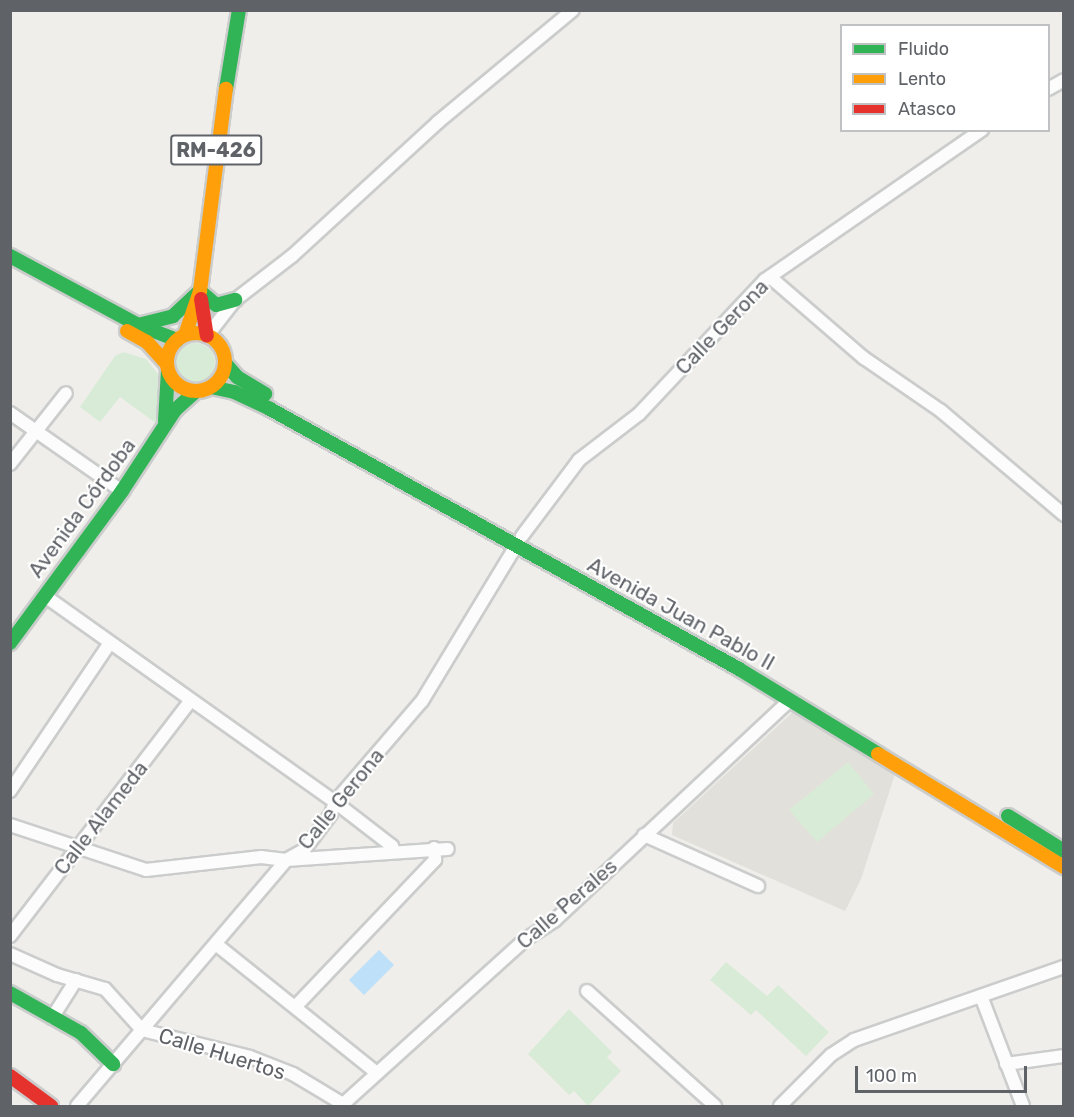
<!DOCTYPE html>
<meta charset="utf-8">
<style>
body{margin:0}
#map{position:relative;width:1074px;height:1117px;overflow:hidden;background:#efeeea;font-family:Rubik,sans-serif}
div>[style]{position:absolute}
.education>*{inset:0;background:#e2e0da}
.green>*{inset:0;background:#d8ebd6}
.round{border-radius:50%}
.water>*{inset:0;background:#bfe0f9}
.roads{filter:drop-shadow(2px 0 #cbcccc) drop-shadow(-2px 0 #cbcccc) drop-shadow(0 2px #cbcccc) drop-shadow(0 -2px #cbcccc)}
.street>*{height:12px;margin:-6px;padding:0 6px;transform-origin:6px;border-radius:6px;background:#fdfcfc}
.fast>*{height:14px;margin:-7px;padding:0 7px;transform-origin:7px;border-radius:7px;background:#30b455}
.slow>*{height:14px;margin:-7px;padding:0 7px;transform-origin:7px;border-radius:7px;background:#ff9f0a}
.slow>.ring{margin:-7px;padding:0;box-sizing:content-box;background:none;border:14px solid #ff9f0a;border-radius:50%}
.jam>*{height:14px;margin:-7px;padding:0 7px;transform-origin:7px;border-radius:7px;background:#e5322d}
span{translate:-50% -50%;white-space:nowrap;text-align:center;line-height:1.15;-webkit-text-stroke:4.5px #fff;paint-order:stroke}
.shield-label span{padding:2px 4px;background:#fff;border:2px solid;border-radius:4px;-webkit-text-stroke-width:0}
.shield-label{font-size:20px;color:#5f6368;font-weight:700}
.street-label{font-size:21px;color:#5f6368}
.frame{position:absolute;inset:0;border:12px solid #5f6368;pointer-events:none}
.legend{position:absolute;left:840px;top:24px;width:210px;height:108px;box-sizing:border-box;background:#fff;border:2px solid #bfc1c3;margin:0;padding:8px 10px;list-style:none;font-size:18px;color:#5f6368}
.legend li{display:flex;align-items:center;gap:12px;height:30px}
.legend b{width:30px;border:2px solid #bfc1c3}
.scale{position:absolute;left:855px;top:1066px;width:172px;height:27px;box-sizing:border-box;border:3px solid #5f6368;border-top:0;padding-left:8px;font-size:18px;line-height:21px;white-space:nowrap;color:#5f6368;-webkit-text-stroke:4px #fff;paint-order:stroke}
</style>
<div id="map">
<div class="education">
<i style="clip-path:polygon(794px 711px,895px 774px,861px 879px,845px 911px,672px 835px,673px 823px)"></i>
</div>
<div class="green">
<i class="round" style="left:175px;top:343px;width:40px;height:40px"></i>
<i style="clip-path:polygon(123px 352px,146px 359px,158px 374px,162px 399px,157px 424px,120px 397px,100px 422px,80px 407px,115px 356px)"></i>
<i style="clip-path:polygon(848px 762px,874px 794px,817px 842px,789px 810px)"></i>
<i style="clip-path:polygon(726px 962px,767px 996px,778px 985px,829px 1032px,806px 1056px,756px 1010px,751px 1015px,710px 980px)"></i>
<i style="clip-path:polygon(569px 1009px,612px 1052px,607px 1057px,621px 1071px,588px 1106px,574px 1091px,569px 1095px,528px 1054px)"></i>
</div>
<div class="water">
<i style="clip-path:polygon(379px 950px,394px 965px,364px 995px,349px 980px)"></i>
</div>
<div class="roads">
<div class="street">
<i style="left:1048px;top:89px;width:18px;rotate:-29deg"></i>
<i style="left:770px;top:277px;width:124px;rotate:40.8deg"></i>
<i style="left:864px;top:358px;width:93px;rotate:34.5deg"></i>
<i style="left:941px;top:411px;width:161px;rotate:40.2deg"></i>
<i style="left:207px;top:336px;width:46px;rotate:-52.1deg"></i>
<i style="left:235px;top:300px;width:72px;rotate:-37.7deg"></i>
<i style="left:292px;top:256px;width:198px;rotate:-42.5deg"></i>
<i style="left:438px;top:122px;width:175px;rotate:-39.7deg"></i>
<i style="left:10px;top:413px;width:136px;rotate:34.9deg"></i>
<i style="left:10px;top:464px;width:90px;rotate:-51.7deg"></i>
<i style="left:522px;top:536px;width:95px;rotate:-53.1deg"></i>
<i style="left:579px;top:460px;width:76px;rotate:-37.5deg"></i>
<i style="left:639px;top:414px;width:184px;rotate:-46.8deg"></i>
<i style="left:765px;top:280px;width:264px;rotate:-34.7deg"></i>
<i style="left:45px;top:596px;width:356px;rotate:35.4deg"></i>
<i style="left:335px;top:802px;width:72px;rotate:37.7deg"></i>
<i style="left:392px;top:846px;width:6px;rotate:72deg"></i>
<i style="left:10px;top:791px;width:179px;rotate:-56deg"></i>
<i style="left:10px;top:825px;width:143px;rotate:18.3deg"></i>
<i style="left:146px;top:870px;width:116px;rotate:-6.4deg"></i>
<i style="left:261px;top:857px;width:25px;rotate:7deg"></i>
<i style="left:286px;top:860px;width:162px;rotate:-3.9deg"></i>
<i style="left:644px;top:835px;width:125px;rotate:24.1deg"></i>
<i style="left:10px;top:936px;width:297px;rotate:-52.5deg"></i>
<i style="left:217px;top:945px;width:205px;rotate:38.7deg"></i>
<i style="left:10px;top:954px;width:51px;rotate:24.1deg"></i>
<i style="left:57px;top:975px;width:50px;rotate:16.3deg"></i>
<i style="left:105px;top:989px;width:55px;rotate:47.9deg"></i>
<i style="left:142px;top:1030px;width:111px;rotate:14deg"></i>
<i style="left:250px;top:1057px;width:46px;rotate:21.6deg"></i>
<i style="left:293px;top:1074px;width:58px;rotate:31deg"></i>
<i style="left:587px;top:991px;width:172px;rotate:41.9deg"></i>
<i style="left:981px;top:996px;width:118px;rotate:69.1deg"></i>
<i style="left:296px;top:1006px;width:202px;rotate:-46.4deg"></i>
<i style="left:435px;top:860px;width:12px;rotate:-95deg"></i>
<i style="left:52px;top:1018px;width:45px;rotate:-57.7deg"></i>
<i style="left:1006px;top:1064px;width:59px;rotate:-7.9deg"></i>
<i style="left:77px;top:1106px;width:323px;rotate:-49.6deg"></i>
<i style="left:286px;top:860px;width:21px;rotate:-29deg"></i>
<i style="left:304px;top:850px;width:45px;rotate:-53.1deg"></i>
<i style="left:331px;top:814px;width:13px;rotate:-72deg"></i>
<i style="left:335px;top:802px;width:133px;rotate:-49.3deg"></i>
<i style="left:422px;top:701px;width:181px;rotate:-58.8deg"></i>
<i style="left:341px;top:1106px;width:249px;rotate:-42.1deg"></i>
<i style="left:526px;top:939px;width:35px;rotate:-33deg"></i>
<i style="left:555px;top:920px;width:322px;rotate:-43.1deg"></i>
<i style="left:780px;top:1106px;width:72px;rotate:-45deg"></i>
<i style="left:831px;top:1055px;width:27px;rotate:-33deg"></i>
<i style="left:854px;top:1040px;width:222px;rotate:-19.2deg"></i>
</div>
<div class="fast">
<i style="left:226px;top:89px;width:80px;rotate:-80.7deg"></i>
<i style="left:10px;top:256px;width:145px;rotate:28.3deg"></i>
<i style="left:138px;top:325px;width:42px;rotate:21deg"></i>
<i style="left:200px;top:291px;width:21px;rotate:41deg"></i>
<i style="left:216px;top:305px;width:20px;rotate:-15deg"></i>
<i style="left:138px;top:325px;width:36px;rotate:-14deg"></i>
<i style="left:173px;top:316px;width:35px;rotate:-43deg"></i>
<i style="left:225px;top:363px;width:18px;rotate:49deg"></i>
<i style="left:237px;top:377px;width:33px;rotate:31deg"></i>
<i style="left:211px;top:387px;width:24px;rotate:12deg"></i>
<i style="left:234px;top:392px;width:40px;rotate:25deg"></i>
<i style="left:270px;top:409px;width:536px;rotate:29deg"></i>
<i style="left:739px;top:669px;width:163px;rotate:31.4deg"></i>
<i style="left:165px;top:421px;width:50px;rotate:-86.6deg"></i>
<i style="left:10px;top:643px;width:189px;rotate:-53.6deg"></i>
<i style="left:122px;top:491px;width:97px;rotate:-56.8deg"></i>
<i style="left:175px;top:410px;width:28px;rotate:-42deg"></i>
<i style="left:1008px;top:816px;width:66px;rotate:32deg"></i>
<i style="left:10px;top:993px;width:81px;rotate:29.4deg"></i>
<i style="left:81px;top:1033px;width:45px;rotate:44.1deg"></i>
</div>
<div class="slow">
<i style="left:127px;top:331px;width:23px;rotate:29deg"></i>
<i style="left:147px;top:342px;width:28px;rotate:48deg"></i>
<i class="ring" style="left:167px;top:333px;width:44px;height:44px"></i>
<i style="left:185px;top:335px;width:46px;rotate:-71.2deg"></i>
<i style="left:200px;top:291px;width:204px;rotate:-82.7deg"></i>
<i style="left:878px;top:754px;width:218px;rotate:31.3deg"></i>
</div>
<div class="jam">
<i style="left:201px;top:299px;width:37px;rotate:81deg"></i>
<i style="left:10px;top:1076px;width:51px;rotate:36.2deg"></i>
</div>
</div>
<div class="shield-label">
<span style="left:216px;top:150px">RM-426</span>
</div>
<div class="street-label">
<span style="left:722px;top:327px;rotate:-46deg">Calle Gerona</span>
<span style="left:82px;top:508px;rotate:-54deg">Avenida Córdoba</span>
<span style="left:681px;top:614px;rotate:29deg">Avenida Juan Pablo II</span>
<span style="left:341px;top:799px;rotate:-51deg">Calle Gerona</span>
<span style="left:101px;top:818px;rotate:-52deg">Calle Alameda</span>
<span style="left:567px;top:904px;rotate:-41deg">Calle Perales</span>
<span style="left:222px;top:1054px;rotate:17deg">Calle Huertos</span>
</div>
<div class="frame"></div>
<ul class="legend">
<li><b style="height:8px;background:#30b455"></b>Fluido</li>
<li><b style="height:8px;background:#ff9f0a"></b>Lento</li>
<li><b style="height:8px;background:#e5322d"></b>Atasco</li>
</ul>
<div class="scale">100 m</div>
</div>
